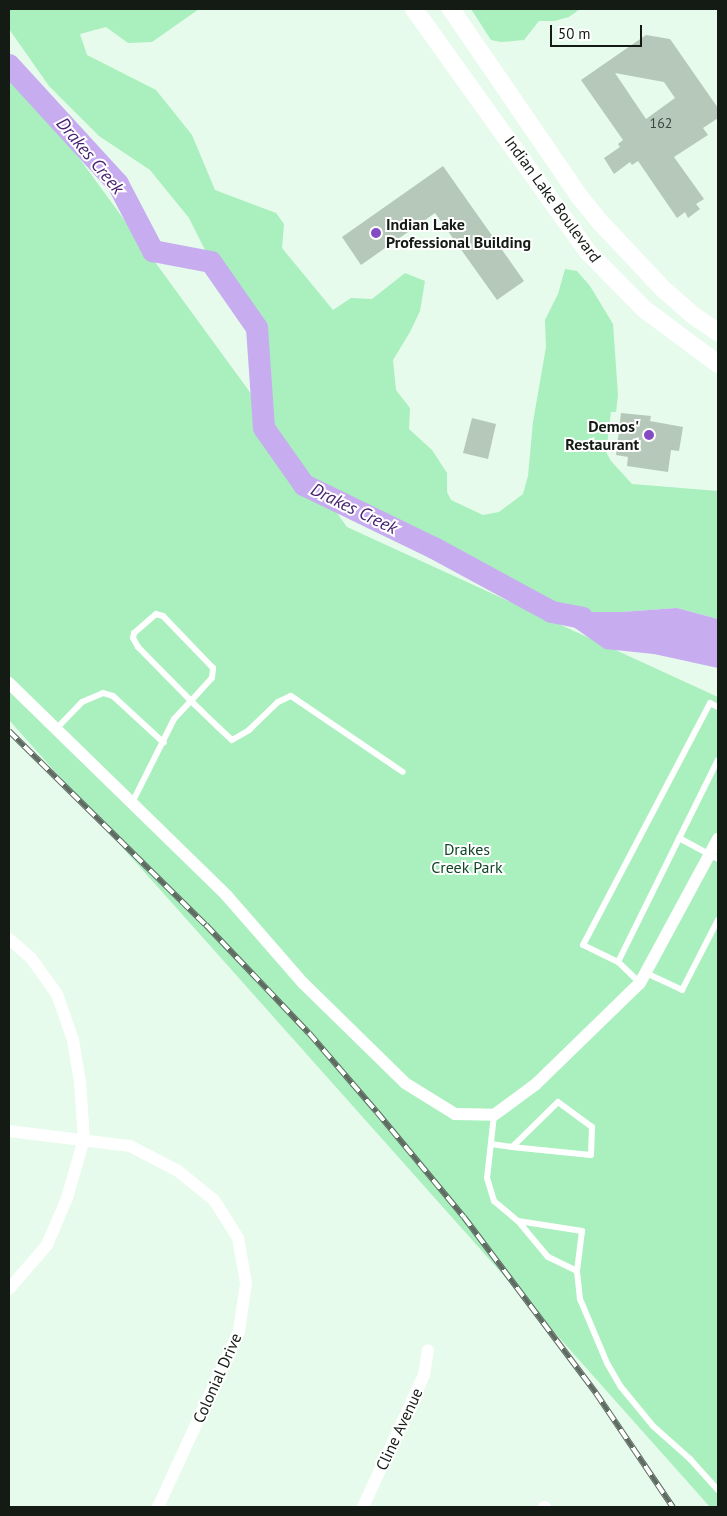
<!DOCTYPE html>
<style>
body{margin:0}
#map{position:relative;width:727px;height:1516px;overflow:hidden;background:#e6fbeb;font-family:"PT Sans",sans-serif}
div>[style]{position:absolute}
.green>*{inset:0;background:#aaefbe}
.water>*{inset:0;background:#c7acf0}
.river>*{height:22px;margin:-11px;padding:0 11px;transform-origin:11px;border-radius:11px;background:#c7acf0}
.building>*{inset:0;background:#b5c8ba}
.lane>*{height:6px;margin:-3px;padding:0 3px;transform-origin:3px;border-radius:3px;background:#fff}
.street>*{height:12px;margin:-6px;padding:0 6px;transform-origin:6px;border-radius:6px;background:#fff}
.secondary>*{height:18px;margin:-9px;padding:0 9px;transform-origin:9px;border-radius:9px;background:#fff}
.rail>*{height:5.5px;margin-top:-2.75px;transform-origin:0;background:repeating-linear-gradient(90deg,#fff 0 11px,#5f6b62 0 22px);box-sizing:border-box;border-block:1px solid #5f6b62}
.dots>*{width:14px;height:14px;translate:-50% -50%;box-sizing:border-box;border:2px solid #fff;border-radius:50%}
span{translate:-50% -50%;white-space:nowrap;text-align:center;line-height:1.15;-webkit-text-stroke:4px #fff;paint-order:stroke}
.number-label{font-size:14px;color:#3c463e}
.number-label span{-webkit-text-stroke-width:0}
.street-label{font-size:16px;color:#141b15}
.poi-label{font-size:16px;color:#141b15;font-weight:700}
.left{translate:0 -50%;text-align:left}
.right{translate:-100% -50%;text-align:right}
.park-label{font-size:16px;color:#104526}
.water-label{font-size:18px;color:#492371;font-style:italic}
.frame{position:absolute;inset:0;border:10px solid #141b15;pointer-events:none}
.scale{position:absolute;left:550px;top:25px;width:92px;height:22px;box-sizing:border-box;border:2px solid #141b15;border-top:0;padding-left:6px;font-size:15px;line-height:18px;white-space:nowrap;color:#141b15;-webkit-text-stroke:4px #fff;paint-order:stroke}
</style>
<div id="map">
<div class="green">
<i style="clip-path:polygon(9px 9px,199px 9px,152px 42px,128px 43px,106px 27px,80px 34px,87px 55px,156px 90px,192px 135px,215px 190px,276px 213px,284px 224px,282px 248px,333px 310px,351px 298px,372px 299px,405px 273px,425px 281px,420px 311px,410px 332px,393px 360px,396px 390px,410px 408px,409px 429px,432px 450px,447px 473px,447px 492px,451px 500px,483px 515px,499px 512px,523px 494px,528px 476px,533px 422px,546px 347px,545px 320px,558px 294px,565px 269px,577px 271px,590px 286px,613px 324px,618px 395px,616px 412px,611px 412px,606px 452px,611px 461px,632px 484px,718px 491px,718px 619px,677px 608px,621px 612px,552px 612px,434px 548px,324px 495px,347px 527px,718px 697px,718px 1507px,710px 1507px,9px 720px,9px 62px,263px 410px,257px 328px,211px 262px,189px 218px,150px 170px,99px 136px,49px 86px,9px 29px)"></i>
<i style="clip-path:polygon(471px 9px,580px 9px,569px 17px,554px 21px,539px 21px,524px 40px,501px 42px,491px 40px)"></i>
</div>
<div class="water">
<i style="clip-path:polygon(677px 608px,718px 619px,718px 668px,654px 654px,605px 649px,552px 612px,621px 612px)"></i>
</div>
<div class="river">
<i style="left:9px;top:65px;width:161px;rotate:47.5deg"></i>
<i style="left:118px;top:184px;width:76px;rotate:62.4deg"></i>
<i style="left:153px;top:251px;width:59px;rotate:10.7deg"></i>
<i style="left:211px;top:262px;width:80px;rotate:55.1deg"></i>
<i style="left:257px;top:328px;width:100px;rotate:86deg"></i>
<i style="left:264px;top:428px;width:70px;rotate:54.9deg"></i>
<i style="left:304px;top:485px;width:144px;rotate:25.9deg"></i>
<i style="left:434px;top:548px;width:134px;rotate:28.5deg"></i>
<i style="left:552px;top:612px;width:31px;rotate:11deg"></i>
</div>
<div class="building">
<i style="clip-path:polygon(evenodd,646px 35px,670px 39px,718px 108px,718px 118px,703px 128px,708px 135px,674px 157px,704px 199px,696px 204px,700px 209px,688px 218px,685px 212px,677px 218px,638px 161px,632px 165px,630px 162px,614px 174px,604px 158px,620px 147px,618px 144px,623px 140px,581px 80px,646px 35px,615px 73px,664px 82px,675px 98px,646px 119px,615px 73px)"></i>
<i style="clip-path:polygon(443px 166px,524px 281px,497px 300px,435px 213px,361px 265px,342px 237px)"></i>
<i style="clip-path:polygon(621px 413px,651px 416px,650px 421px,683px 427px,679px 451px,671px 450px,668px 472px,627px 466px,628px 457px,616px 455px)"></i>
<i style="clip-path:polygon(472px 418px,496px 424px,488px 459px,463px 453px)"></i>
</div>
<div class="lane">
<i style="left:56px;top:729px;width:37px;rotate:-46deg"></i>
<i style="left:82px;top:702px;width:23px;rotate:-23deg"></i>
<i style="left:103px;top:693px;width:10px;rotate:17deg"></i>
<i style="left:113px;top:696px;width:69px;rotate:42.7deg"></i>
<i style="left:132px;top:803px;width:94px;rotate:-63.4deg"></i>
<i style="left:174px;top:719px;width:25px;rotate:-47deg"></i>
<i style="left:191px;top:701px;width:31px;rotate:-48deg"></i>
<i style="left:212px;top:678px;width:10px;rotate:-84deg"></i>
<i style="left:213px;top:668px;width:72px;rotate:-133.9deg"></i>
<i style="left:163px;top:616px;width:7px;rotate:-164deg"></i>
<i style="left:156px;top:614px;width:29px;rotate:139deg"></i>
<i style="left:134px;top:633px;width:5px;rotate:101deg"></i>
<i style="left:133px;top:638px;width:10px;rotate:61deg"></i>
<i style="left:138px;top:647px;width:76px;rotate:45.5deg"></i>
<i style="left:191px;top:701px;width:37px;rotate:44deg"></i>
<i style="left:218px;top:727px;width:19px;rotate:43deg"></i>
<i style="left:232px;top:740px;width:20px;rotate:-30deg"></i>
<i style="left:249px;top:730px;width:40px;rotate:-44deg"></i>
<i style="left:278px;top:702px;width:14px;rotate:-25deg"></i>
<i style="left:291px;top:696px;width:135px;rotate:34.2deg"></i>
<i style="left:679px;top:838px;width:44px;rotate:28.3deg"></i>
<i style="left:618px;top:962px;width:225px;rotate:-63.7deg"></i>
<i style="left:646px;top:973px;width:40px;rotate:25deg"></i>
<i style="left:682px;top:990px;width:79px;rotate:-62.8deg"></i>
<i style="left:640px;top:983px;width:30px;rotate:-136deg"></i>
<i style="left:618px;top:962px;width:39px;rotate:-154deg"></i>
<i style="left:583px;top:945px;width:273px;rotate:-62.3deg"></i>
<i style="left:710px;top:703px;width:9px;rotate:27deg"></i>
<i style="left:494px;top:1115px;width:63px;rotate:96.3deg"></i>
<i style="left:487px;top:1178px;width:24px;rotate:73deg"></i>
<i style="left:494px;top:1201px;width:31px;rotate:40deg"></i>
<i style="left:518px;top:1221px;width:65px;rotate:8.9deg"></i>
<i style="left:582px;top:1231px;width:40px;rotate:97.1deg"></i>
<i style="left:577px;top:1271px;width:32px;rotate:-154deg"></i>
<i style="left:548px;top:1257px;width:47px;rotate:-129.8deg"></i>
<i style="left:491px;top:1144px;width:21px;rotate:8deg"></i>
<i style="left:512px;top:1147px;width:79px;rotate:5.8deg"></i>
<i style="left:591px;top:1155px;width:28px;rotate:-88deg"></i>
<i style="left:592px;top:1127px;width:42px;rotate:-143.7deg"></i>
<i style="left:558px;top:1102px;width:64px;rotate:135.6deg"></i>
<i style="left:577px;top:1271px;width:28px;rotate:84deg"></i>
<i style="left:580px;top:1299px;width:69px;rotate:67.1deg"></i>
<i style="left:607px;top:1363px;width:28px;rotate:60deg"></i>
<i style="left:621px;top:1387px;width:50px;rotate:50.6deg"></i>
<i style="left:653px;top:1426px;width:50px;rotate:41.7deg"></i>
<i style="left:690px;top:1459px;width:42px;rotate:47.9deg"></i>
</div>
<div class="street">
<i style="left:9px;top:683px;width:305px;rotate:44.3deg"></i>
<i style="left:227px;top:896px;width:116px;rotate:48.9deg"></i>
<i style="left:303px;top:983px;width:143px;rotate:44.4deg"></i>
<i style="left:405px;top:1083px;width:59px;rotate:31.8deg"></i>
<i style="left:455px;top:1114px;width:39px;rotate:1deg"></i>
<i style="left:494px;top:1115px;width:52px;rotate:-36.4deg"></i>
<i style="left:536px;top:1084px;width:145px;rotate:-44.2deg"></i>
<i style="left:640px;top:983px;width:164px;rotate:-61.6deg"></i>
<i style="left:9px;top:939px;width:29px;rotate:41deg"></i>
<i style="left:31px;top:958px;width:44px;rotate:54.2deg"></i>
<i style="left:57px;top:994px;width:49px;rotate:70.8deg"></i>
<i style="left:73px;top:1040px;width:43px;rotate:80.5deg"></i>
<i style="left:80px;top:1082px;width:57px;rotate:86deg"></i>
<i style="left:84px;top:1139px;width:61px;rotate:106.1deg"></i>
<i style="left:67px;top:1198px;width:51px;rotate:113.1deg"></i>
<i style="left:47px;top:1245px;width:58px;rotate:130.8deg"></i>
<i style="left:9px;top:1131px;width:122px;rotate:7.1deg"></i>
<i style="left:130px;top:1146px;width:54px;rotate:27.5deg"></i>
<i style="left:178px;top:1171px;width:46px;rotate:38.9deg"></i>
<i style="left:214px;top:1200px;width:45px;rotate:57.7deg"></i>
<i style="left:238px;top:1238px;width:46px;rotate:79.9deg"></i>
<i style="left:246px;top:1283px;width:49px;rotate:98.3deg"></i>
<i style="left:239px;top:1331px;width:194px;rotate:114.7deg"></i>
<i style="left:363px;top:1507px;width:145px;rotate:-65.2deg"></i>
<i style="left:424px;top:1375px;width:25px;rotate:-81deg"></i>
<i style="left:544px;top:1507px;width:1px"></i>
</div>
<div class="secondary">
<i style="left:414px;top:9px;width:300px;rotate:54.4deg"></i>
<i style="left:589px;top:253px;width:78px;rotate:45.5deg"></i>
<i style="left:644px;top:309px;width:92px;rotate:36.6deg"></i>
<i style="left:451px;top:9px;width:227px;rotate:55.6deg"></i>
<i style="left:579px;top:196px;width:36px;rotate:51deg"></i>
<i style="left:602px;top:224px;width:88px;rotate:46.8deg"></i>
<i style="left:662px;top:288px;width:43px;rotate:41.2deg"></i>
<i style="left:694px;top:316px;width:29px;rotate:34deg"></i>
</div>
<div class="rail">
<i style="left:9px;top:731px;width:276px;rotate:44.6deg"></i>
<i style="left:206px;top:925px;width:149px;rotate:46.4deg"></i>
<i style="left:309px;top:1033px;width:104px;rotate:49.3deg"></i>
<i style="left:377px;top:1112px;width:136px;rotate:50.4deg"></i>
<i style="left:464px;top:1217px;width:220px;rotate:53.1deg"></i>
<i style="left:596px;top:1393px;width:138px;rotate:56deg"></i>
</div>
<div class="dots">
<i style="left:376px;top:233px;background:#844cc3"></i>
<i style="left:649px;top:435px;background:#844cc3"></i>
</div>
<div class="number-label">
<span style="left:661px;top:123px">162</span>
</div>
<div class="street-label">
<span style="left:553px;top:199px;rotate:54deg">Indian Lake Boulevard</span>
<span style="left:217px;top:1378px;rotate:-66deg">Colonial Drive</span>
<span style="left:399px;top:1429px;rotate:-65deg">Cline Avenue</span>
</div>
<div class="poi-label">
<span class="left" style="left:386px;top:233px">Indian Lake<br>Professional Building</span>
<span class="right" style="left:639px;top:435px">Demos'<br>Restaurant</span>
</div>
<div class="park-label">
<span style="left:467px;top:858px">Drakes<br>Creek Park</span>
</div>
<div class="water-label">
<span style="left:90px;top:156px;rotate:50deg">Drakes Creek</span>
<span style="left:354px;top:509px;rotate:26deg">Drakes Creek</span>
</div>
<div class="frame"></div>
<div class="scale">50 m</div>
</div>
